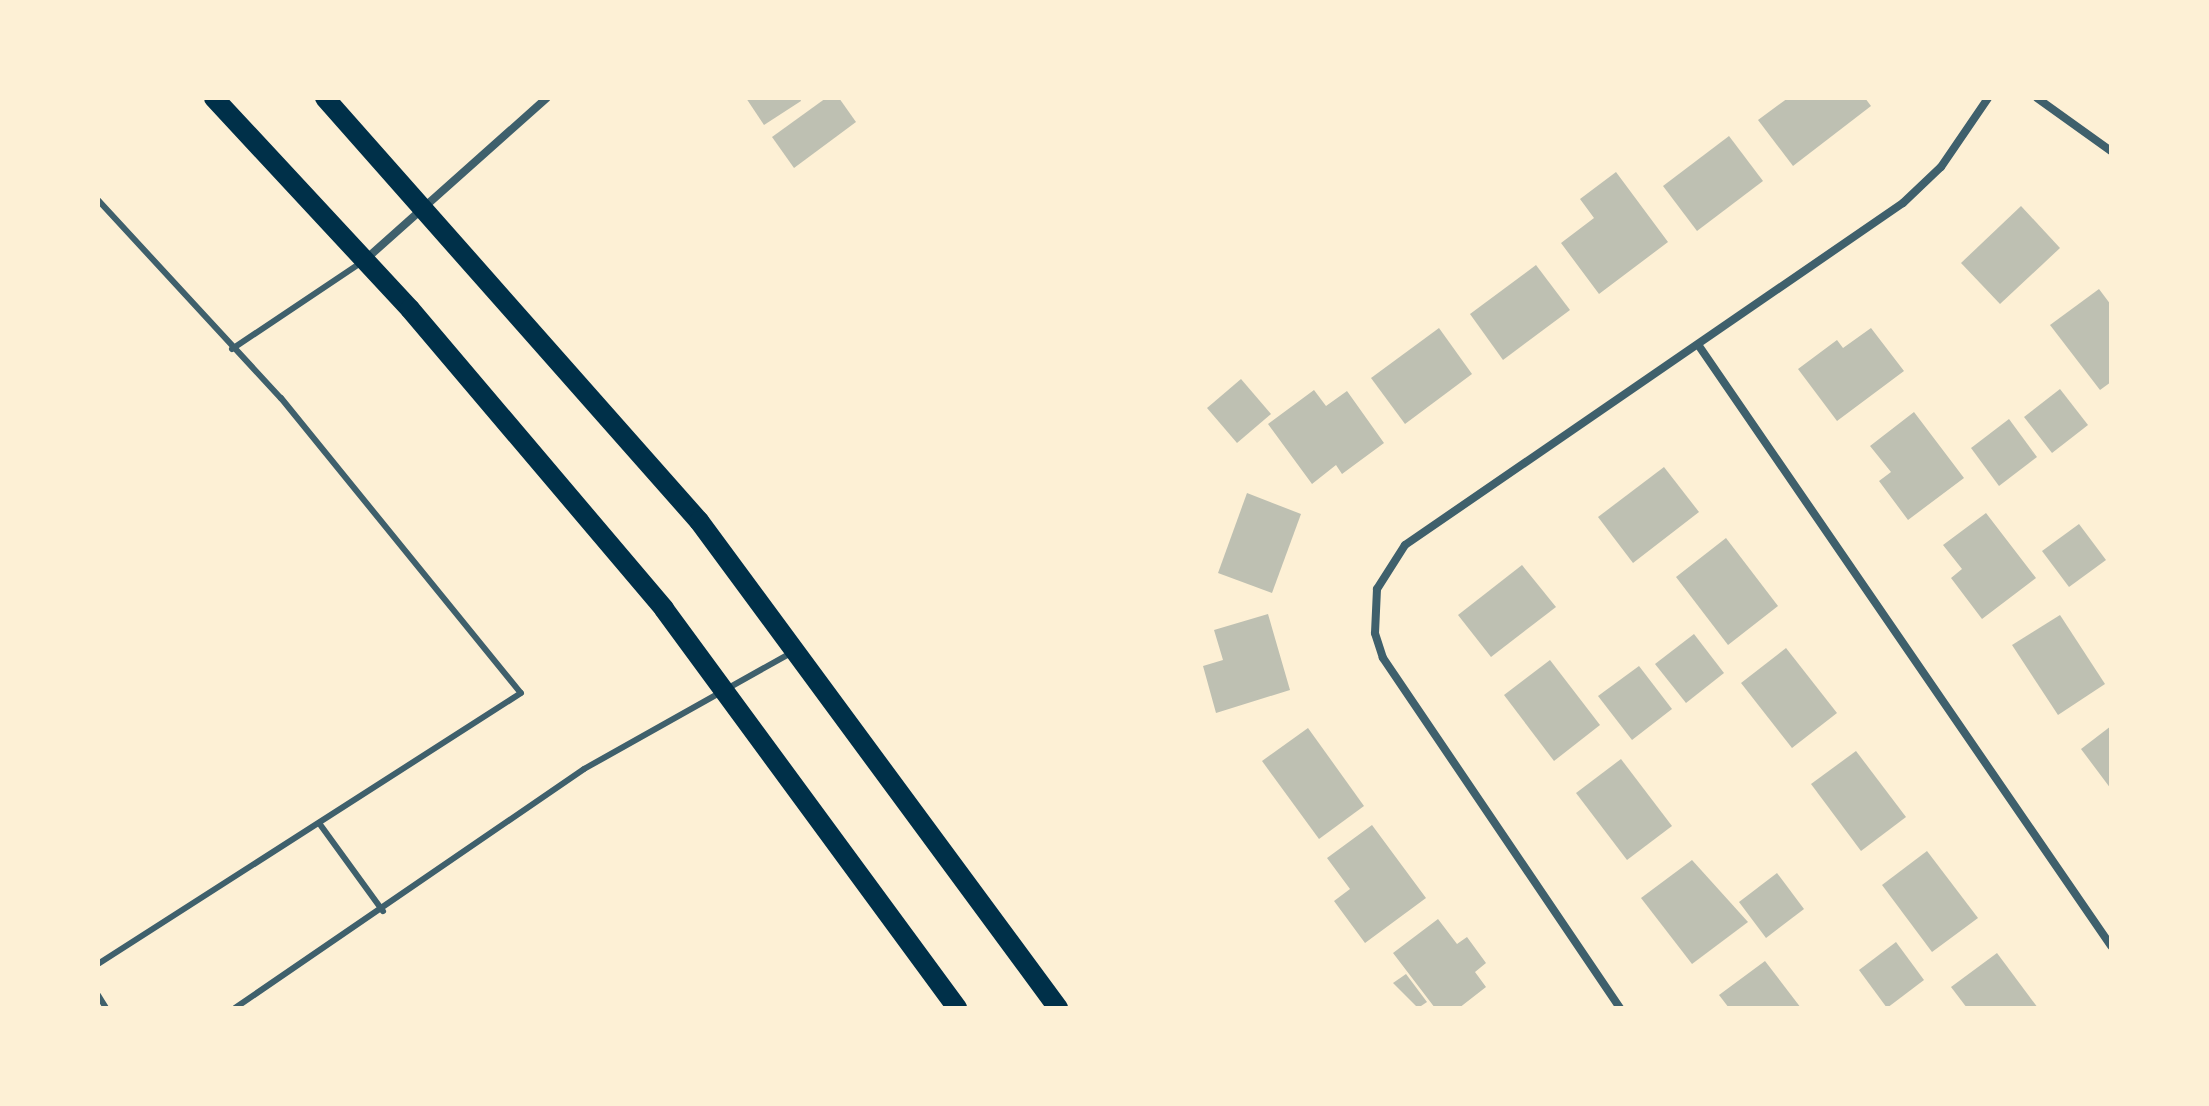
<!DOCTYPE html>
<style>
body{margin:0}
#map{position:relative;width:2209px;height:1106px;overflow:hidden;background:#fdf0d5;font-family:"Titillium Web",sans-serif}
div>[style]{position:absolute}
.building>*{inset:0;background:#bec0b2}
.service>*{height:6px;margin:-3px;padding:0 3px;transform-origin:3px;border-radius:3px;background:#3f606c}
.minor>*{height:8px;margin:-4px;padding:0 4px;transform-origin:4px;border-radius:4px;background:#3f606c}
.primary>*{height:20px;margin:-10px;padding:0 10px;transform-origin:10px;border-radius:10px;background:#003049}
span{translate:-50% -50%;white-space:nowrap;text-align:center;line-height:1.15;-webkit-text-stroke:7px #fdf0d5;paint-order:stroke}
.frame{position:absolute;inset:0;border:100px solid #fdf0d5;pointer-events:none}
</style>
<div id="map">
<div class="building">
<i style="clip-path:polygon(746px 98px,800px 98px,801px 101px,764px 125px)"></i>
<i style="clip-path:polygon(826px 98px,839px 98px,856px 122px,794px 168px,772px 137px)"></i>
<i style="clip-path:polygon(1788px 98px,1865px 98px,1871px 106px,1793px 166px,1758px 120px)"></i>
<i style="clip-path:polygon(1729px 136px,1763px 181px,1697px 231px,1663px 186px)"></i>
<i style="clip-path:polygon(1616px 172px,1668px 242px,1599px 294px,1561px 243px,1594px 218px,1580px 199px)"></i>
<i style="clip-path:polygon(2021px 206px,2060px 248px,2000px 304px,1961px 263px)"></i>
<i style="clip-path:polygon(1536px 265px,1570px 310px,1503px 360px,1470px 314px)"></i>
<i style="clip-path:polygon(2099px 289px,2111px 305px,2111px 382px,2100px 390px,2050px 325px)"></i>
<i style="clip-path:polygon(1439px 328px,1472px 374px,1405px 424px,1371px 378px)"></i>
<i style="clip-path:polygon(1871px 328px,1904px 371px,1837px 421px,1798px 369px,1837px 340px,1843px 348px)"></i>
<i style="clip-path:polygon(1241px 379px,1271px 414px,1237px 443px,1207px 408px)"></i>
<i style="clip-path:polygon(2060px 389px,2088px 425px,2052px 453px,2024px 417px)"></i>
<i style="clip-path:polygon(1314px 390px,1326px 406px,1347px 391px,1384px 443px,1342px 474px,1336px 465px,1312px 484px,1268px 424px)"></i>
<i style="clip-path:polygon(1914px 412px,1964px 478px,1908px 520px,1879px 481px,1891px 472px,1870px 446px)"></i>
<i style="clip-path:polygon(2009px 419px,2037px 457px,1999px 486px,1971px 448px)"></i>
<i style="clip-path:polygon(1664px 467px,1699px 512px,1633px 563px,1598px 517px)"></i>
<i style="clip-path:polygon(1247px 493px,1301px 514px,1272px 593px,1218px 573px)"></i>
<i style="clip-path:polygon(1986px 513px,2036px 578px,1982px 619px,1951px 578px,1962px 569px,1943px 545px)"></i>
<i style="clip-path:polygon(2079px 524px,2106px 560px,2069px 587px,2042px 551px)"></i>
<i style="clip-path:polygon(1726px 538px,1778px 606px,1728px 645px,1676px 577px)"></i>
<i style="clip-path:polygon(1522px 565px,1556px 607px,1491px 657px,1458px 615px)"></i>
<i style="clip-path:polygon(1268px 614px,1290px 690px,1216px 713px,1203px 666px,1223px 660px,1214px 630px)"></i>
<i style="clip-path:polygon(2060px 615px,2105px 684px,2058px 715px,2012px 645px)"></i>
<i style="clip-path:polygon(1694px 634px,1724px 673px,1686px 703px,1655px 664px)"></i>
<i style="clip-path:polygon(1786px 648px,1837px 713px,1792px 748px,1741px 683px)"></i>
<i style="clip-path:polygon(1550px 660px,1600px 725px,1554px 761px,1504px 695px)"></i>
<i style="clip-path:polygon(1639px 666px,1672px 709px,1632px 740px,1598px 696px)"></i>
<i style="clip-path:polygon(2111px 726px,2111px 789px,2081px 749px)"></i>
<i style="clip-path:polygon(1308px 728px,1364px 806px,1319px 839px,1262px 761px)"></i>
<i style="clip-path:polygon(1856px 751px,1906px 817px,1861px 851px,1811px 784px)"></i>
<i style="clip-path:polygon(1621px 759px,1672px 826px,1627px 860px,1576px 793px)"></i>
<i style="clip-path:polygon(1372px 825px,1426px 898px,1365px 943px,1334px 901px,1350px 889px,1327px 858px)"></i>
<i style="clip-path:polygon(1927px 851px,1978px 918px,1932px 952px,1882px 885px)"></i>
<i style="clip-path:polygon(1692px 860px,1748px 922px,1692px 964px,1641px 898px)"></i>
<i style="clip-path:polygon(1777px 873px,1804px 909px,1766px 938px,1739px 902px)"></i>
<i style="clip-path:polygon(1438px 919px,1457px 944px,1467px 937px,1486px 963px,1475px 972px,1486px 987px,1459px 1008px,1435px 1008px,1393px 953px)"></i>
<i style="clip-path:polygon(1896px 942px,1924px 980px,1887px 1008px,1859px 970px)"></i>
<i style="clip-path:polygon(1997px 953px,2038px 1008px,1967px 1008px,1951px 987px)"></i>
<i style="clip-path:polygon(1765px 961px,1801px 1008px,1729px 1008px,1719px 995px)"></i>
<i style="clip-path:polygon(1406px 974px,1427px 1002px,1418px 1008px,1393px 983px)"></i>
</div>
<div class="service">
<i style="left:98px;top:200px;width:270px;rotate:47.3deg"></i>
<i style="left:281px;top:398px;width:380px;rotate:50.9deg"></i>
<i style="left:521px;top:693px;width:502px;rotate:147.35deg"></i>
<i style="left:232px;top:349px;width:156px;rotate:-33.8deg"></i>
<i style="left:319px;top:823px;width:109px;rotate:54deg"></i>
<i style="left:98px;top:995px;width:15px;rotate:58deg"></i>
<i style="left:235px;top:1008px;width:423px;rotate:-34.4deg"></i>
<i style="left:584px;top:769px;width:237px;rotate:-29.3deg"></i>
</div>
<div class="minor">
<i style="left:2037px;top:98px;width:91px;rotate:35.6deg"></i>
<i style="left:366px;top:259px;width:242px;rotate:-41.7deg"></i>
<i style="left:1699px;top:346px;width:728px;rotate:55.52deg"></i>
<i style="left:1620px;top:1008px;width:423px;rotate:-124.1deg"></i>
<i style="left:1383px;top:658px;width:26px;rotate:-108deg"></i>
<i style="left:1375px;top:633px;width:44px;rotate:-87.4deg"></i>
<i style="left:1377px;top:589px;width:52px;rotate:-57.5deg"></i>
<i style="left:1405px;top:545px;width:604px;rotate:-34.48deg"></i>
<i style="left:1903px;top:203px;width:52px;rotate:-43.5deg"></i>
<i style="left:1941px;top:167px;width:83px;rotate:-55.7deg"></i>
</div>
<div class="primary">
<i style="left:214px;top:98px;width:288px;rotate:47.1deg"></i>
<i style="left:410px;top:309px;width:393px;rotate:49.7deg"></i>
<i style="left:664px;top:609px;width:495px;rotate:53.7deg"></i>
<i style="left:325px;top:98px;width:565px;rotate:48.52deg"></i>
<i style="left:699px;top:521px;width:605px;rotate:53.6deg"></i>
</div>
<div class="frame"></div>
</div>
